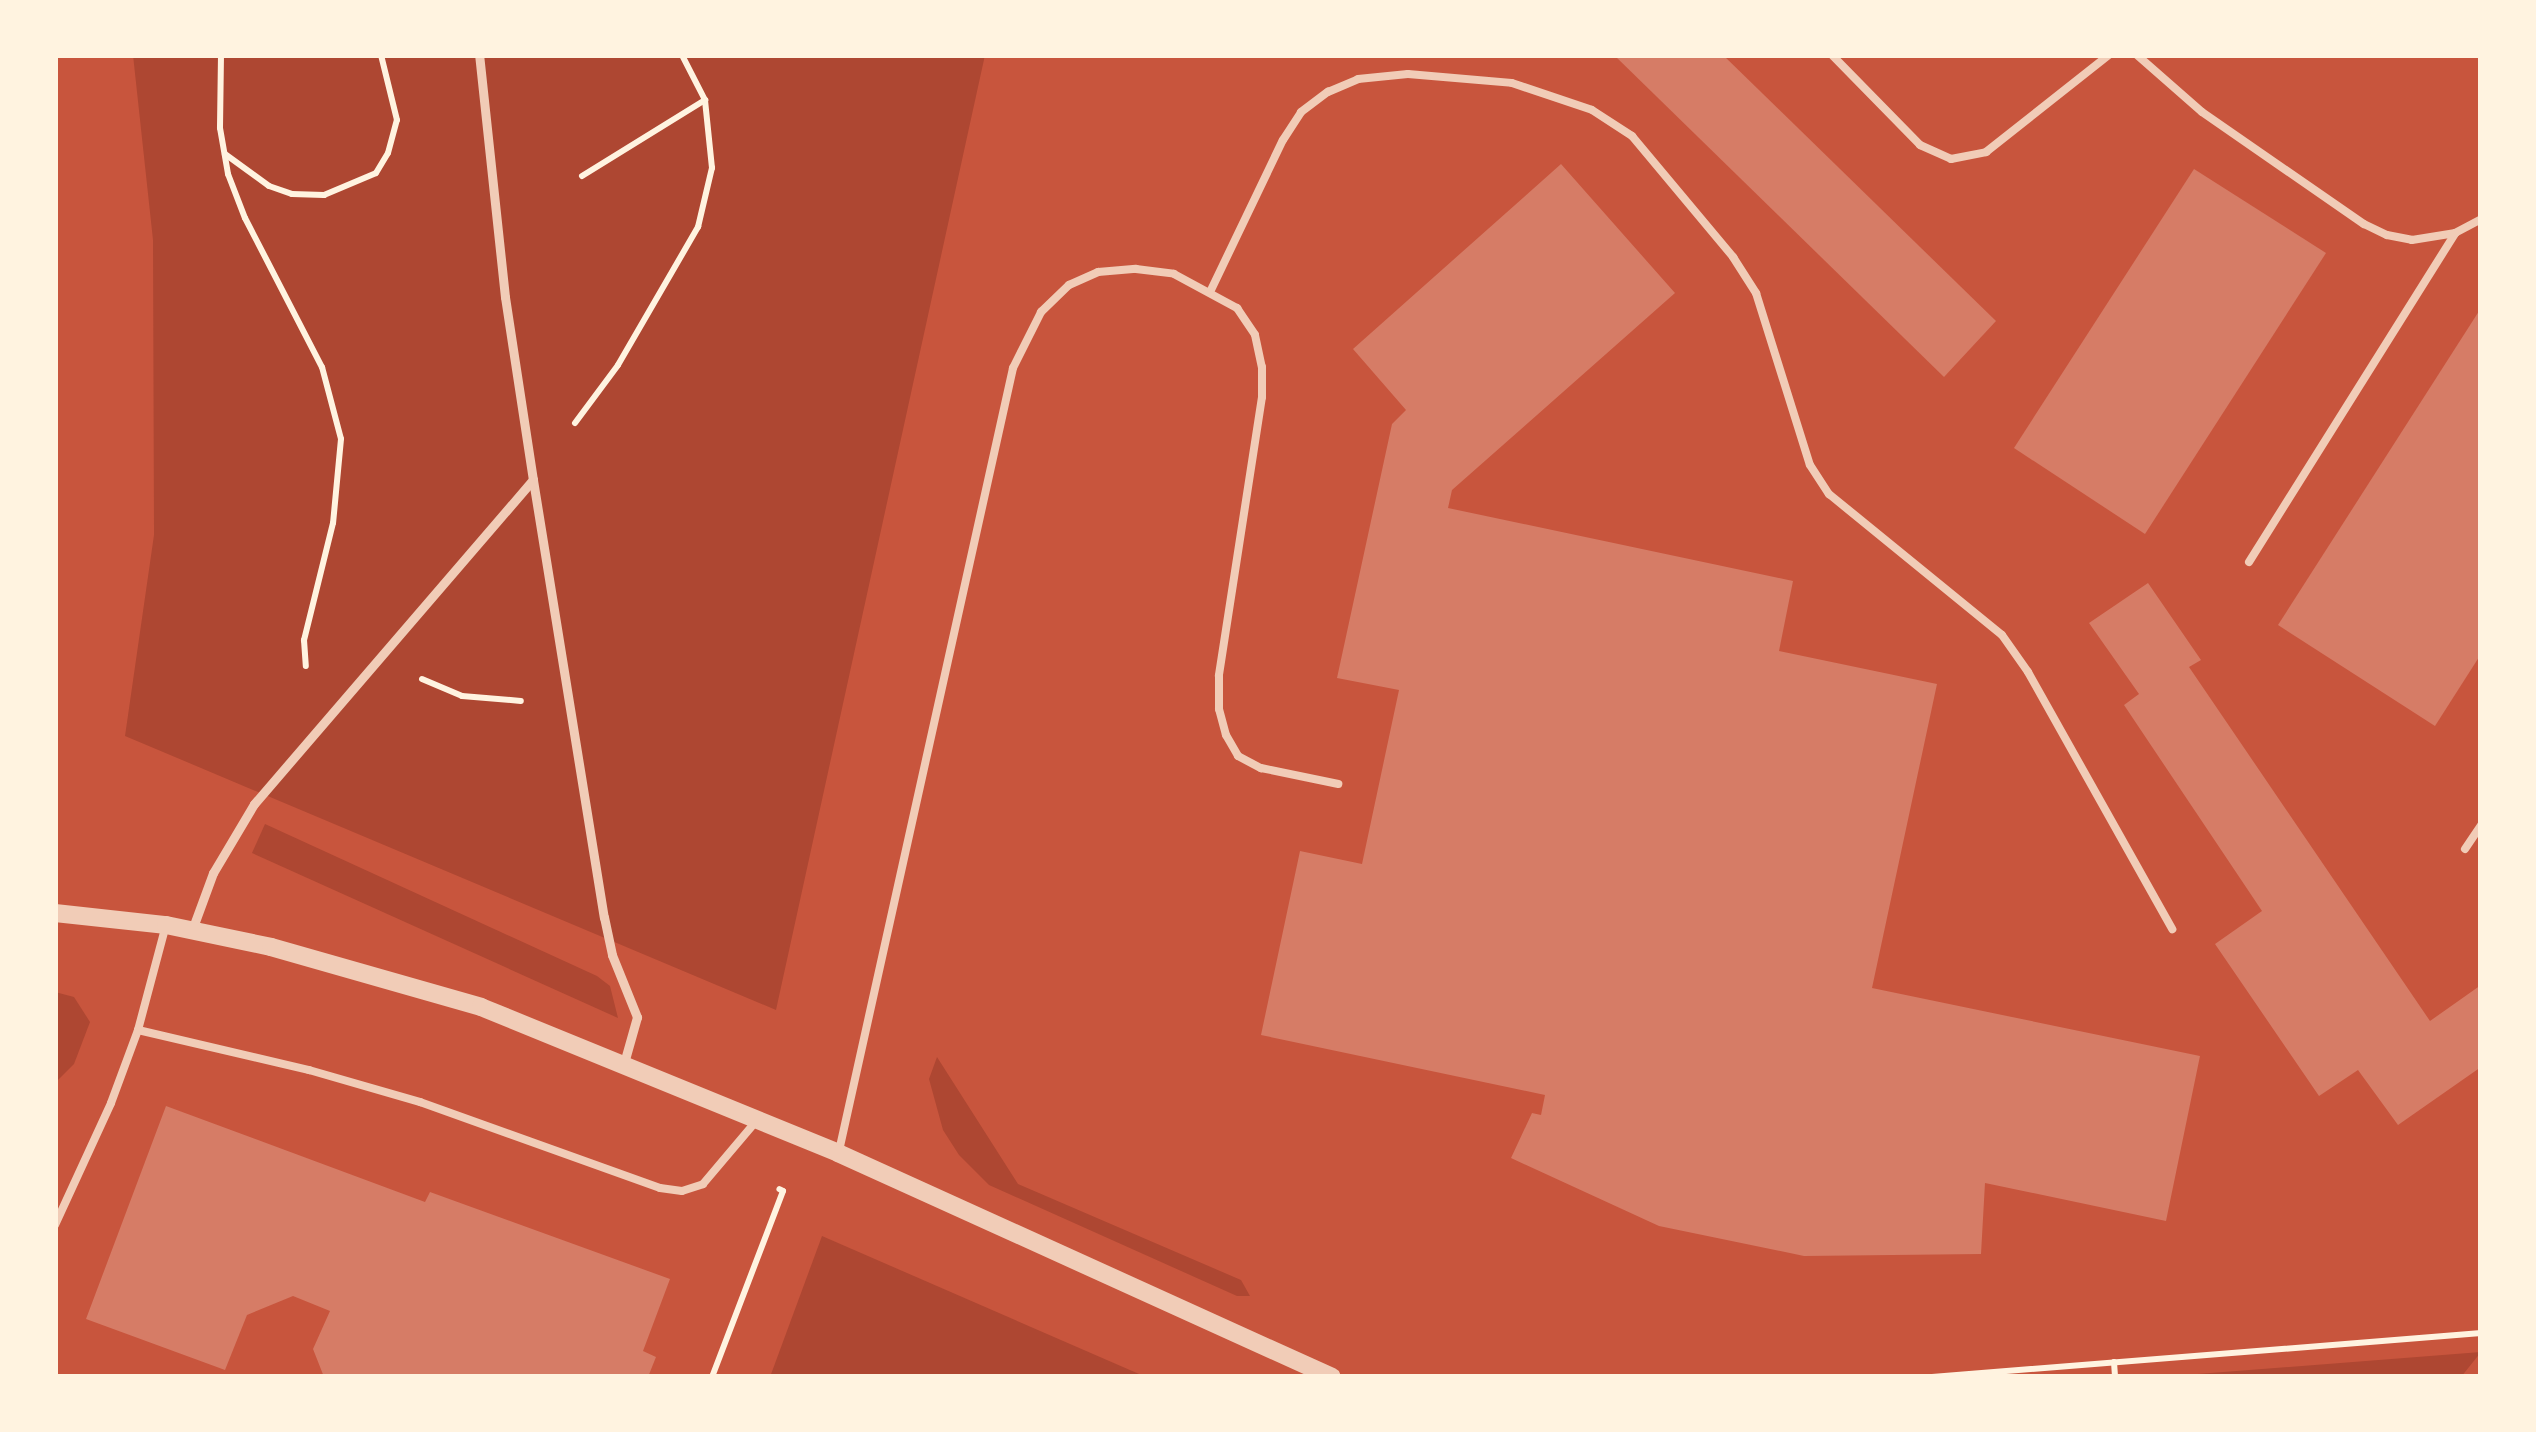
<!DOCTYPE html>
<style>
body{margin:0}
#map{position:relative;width:2536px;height:1432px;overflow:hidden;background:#c8553d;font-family:"Roboto Condensed",sans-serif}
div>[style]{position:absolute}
.green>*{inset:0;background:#ae4732}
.building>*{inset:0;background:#d67c66}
.path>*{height:6px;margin:-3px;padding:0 3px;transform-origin:3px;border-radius:3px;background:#fff3e0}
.service>*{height:8px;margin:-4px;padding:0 4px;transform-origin:4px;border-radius:4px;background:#f1ccb7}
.pedestrian>*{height:9px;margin:-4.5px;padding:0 4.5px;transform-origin:4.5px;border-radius:4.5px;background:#f1ccb7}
.tertiary>*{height:18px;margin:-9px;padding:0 9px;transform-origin:9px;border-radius:9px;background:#f1ccb7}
span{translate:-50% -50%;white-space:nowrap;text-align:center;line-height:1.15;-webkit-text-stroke:8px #fff3e0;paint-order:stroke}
.frame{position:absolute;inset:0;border:58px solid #fff3e0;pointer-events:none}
</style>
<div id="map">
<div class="green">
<i style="clip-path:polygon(133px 55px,985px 55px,776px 1010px,125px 736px,154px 535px,153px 240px)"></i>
<i style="clip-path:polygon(265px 824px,597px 976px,610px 986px,618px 1018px,252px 853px)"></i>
<i style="clip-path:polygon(55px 992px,74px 997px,90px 1022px,74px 1064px,55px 1083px)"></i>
<i style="clip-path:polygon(937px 1057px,1018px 1184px,1241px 1280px,1250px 1296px,1237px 1296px,989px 1185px,959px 1155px,943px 1130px,929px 1079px)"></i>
<i style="clip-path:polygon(822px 1236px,1146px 1377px,770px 1377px)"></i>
<i style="clip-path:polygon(2481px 1352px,2461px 1377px,2165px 1377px,2172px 1376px)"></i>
</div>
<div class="building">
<i style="clip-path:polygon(1614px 55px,1723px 55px,1996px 321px,1944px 377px)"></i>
<i style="clip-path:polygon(1561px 164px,1675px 293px,1452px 490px,1448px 508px,1793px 581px,1779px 651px,1937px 684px,1872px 988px,2200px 1056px,2166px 1221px,1985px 1183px,1981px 1254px,1804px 1256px,1659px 1226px,1511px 1158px,1532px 1113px,1541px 1115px,1545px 1095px,1261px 1035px,1300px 851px,1362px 864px,1399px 690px,1337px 678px,1392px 424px,1406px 410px,1353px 349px)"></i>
<i style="clip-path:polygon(2194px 169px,2326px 253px,2145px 534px,2014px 448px)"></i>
<i style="clip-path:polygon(2481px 308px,2481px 654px,2435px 726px,2278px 625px)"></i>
<i style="clip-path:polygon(2148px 583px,2201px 660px,2189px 667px,2430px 1021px,2481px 985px,2481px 1067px,2398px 1125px,2358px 1070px,2319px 1096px,2215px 944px,2262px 911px,2124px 705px,2139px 694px,2089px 623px)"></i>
<i style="clip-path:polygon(166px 1106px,425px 1202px,430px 1192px,670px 1279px,643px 1351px,656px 1357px,648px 1377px,324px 1377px,313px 1349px,330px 1311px,293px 1296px,247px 1315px,225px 1370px,86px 1319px)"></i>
</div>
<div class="path">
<i style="left:221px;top:55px;width:73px;rotate:90.8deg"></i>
<i style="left:220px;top:128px;width:47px;rotate:80.1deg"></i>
<i style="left:228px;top:174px;width:47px;rotate:68.9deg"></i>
<i style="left:245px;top:218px;width:168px;rotate:62.7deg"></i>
<i style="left:322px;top:367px;width:74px;rotate:75.2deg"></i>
<i style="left:341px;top:439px;width:84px;rotate:95.4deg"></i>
<i style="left:333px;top:523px;width:121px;rotate:103.9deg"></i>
<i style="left:304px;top:640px;width:26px;rotate:86deg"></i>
<i style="left:225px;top:154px;width:54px;rotate:36deg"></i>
<i style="left:269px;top:186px;width:24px;rotate:19deg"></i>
<i style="left:292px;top:194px;width:32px;rotate:2deg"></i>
<i style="left:324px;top:195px;width:56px;rotate:-22.9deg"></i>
<i style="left:376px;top:173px;width:23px;rotate:-59deg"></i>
<i style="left:388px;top:153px;width:34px;rotate:-75deg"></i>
<i style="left:397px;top:120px;width:67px;rotate:-103.8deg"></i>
<i style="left:582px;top:176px;width:145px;rotate:-31.7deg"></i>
<i style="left:575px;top:423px;width:72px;rotate:-53.4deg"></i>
<i style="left:618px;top:365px;width:160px;rotate:-59.9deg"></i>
<i style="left:698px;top:227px;width:61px;rotate:-76.7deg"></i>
<i style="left:712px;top:168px;width:68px;rotate:-95.9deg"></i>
<i style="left:705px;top:100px;width:51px;rotate:-117.1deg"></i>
<i style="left:422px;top:679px;width:43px;rotate:23deg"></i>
<i style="left:462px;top:696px;width:59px;rotate:4.8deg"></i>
<i style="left:2114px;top:1362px;width:15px;rotate:86deg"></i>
<i style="left:712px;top:1377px;width:199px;rotate:-69.1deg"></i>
<i style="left:783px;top:1191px;width:4px;rotate:-153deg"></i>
<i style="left:1932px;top:1377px;width:551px;rotate:-4.58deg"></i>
</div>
<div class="service">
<i style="left:1832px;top:55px;width:126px;rotate:45.6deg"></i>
<i style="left:1920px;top:145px;width:34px;rotate:24deg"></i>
<i style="left:1951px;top:159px;width:36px;rotate:-11deg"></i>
<i style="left:1986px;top:152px;width:157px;rotate:-38.3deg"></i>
<i style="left:2137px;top:55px;width:86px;rotate:41.2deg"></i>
<i style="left:2202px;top:112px;width:197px;rotate:34.7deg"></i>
<i style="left:2364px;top:224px;width:25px;rotate:26deg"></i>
<i style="left:2387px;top:235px;width:25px;rotate:11deg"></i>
<i style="left:2412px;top:240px;width:44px;rotate:-9.2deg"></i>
<i style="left:1211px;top:290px;width:166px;rotate:-64.4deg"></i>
<i style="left:1283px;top:140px;width:33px;rotate:-57deg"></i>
<i style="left:1301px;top:112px;width:34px;rotate:-37deg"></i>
<i style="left:1328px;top:92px;width:33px;rotate:-23deg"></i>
<i style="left:1358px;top:79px;width:50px;rotate:-5.7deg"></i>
<i style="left:1408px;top:74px;width:104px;rotate:4.9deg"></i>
<i style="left:1512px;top:83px;width:84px;rotate:18.6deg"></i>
<i style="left:1592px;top:110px;width:48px;rotate:33deg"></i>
<i style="left:1632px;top:136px;width:158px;rotate:50.1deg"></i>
<i style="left:1733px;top:257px;width:43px;rotate:57.4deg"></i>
<i style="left:1756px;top:293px;width:180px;rotate:72.6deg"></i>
<i style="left:1810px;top:465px;width:35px;rotate:57deg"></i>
<i style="left:1829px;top:494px;width:223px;rotate:39.2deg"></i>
<i style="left:2002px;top:635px;width:45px;rotate:54.9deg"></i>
<i style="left:2028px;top:672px;width:295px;rotate:60.7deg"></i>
<i style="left:2249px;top:562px;width:388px;rotate:-57.9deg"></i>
<i style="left:2455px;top:233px;width:30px;rotate:-28deg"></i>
<i style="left:2465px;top:849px;width:29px;rotate:-56deg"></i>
<i style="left:138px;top:1030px;width:176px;rotate:13.2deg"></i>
<i style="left:309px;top:1070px;width:116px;rotate:16.1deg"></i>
<i style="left:420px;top:1102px;width:255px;rotate:19.7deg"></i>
<i style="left:660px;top:1188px;width:22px;rotate:8deg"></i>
<i style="left:682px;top:1191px;width:22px;rotate:-18deg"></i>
<i style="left:703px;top:1184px;width:85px;rotate:-49.8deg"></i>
<i style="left:839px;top:1151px;width:802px;rotate:-77.47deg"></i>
<i style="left:1013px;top:368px;width:63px;rotate:-63.4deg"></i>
<i style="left:1041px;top:312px;width:39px;rotate:-44deg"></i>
<i style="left:1069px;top:285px;width:32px;rotate:-24deg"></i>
<i style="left:1098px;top:272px;width:38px;rotate:-5deg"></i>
<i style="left:1136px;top:269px;width:38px;rotate:7deg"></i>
<i style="left:1174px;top:274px;width:72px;rotate:28.4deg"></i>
<i style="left:1237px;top:308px;width:32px;rotate:56deg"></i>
<i style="left:1255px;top:335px;width:33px;rotate:78deg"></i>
<i style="left:1262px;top:367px;width:30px;rotate:90deg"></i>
<i style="left:1262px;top:397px;width:282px;rotate:98.8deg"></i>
<i style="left:1219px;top:676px;width:33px;rotate:90deg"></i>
<i style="left:1219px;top:709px;width:27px;rotate:75deg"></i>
<i style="left:1226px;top:735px;width:24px;rotate:60deg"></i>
<i style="left:1238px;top:756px;width:26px;rotate:28deg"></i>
<i style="left:1261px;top:768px;width:79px;rotate:11.7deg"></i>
<i style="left:55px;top:1225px;width:134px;rotate:-65.3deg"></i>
<i style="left:111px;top:1103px;width:78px;rotate:-69.7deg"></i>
<i style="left:138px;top:1030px;width:109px;rotate:-75.1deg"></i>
</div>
<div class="pedestrian">
<i style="left:533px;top:480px;width:443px;rotate:80.8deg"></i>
<i style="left:604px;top:917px;width:39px;rotate:78deg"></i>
<i style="left:612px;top:955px;width:67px;rotate:68deg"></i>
<i style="left:637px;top:1017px;width:48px;rotate:105.8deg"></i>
<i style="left:192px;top:930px;width:61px;rotate:-69.8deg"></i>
<i style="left:213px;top:873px;width:80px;rotate:-59.3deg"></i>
<i style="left:254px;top:804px;width:428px;rotate:-49.3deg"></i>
<i style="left:533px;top:480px;width:185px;rotate:-98.7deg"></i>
<i style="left:505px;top:297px;width:243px;rotate:-96.1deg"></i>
</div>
<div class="tertiary">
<i style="left:55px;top:913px;width:112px;rotate:6.2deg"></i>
<i style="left:166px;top:925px;width:107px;rotate:11.8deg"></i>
<i style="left:271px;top:947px;width:218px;rotate:15.9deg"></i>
<i style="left:481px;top:1007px;width:386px;rotate:22.2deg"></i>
<i style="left:838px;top:1153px;width:542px;rotate:24.39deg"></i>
</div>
<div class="frame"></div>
</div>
